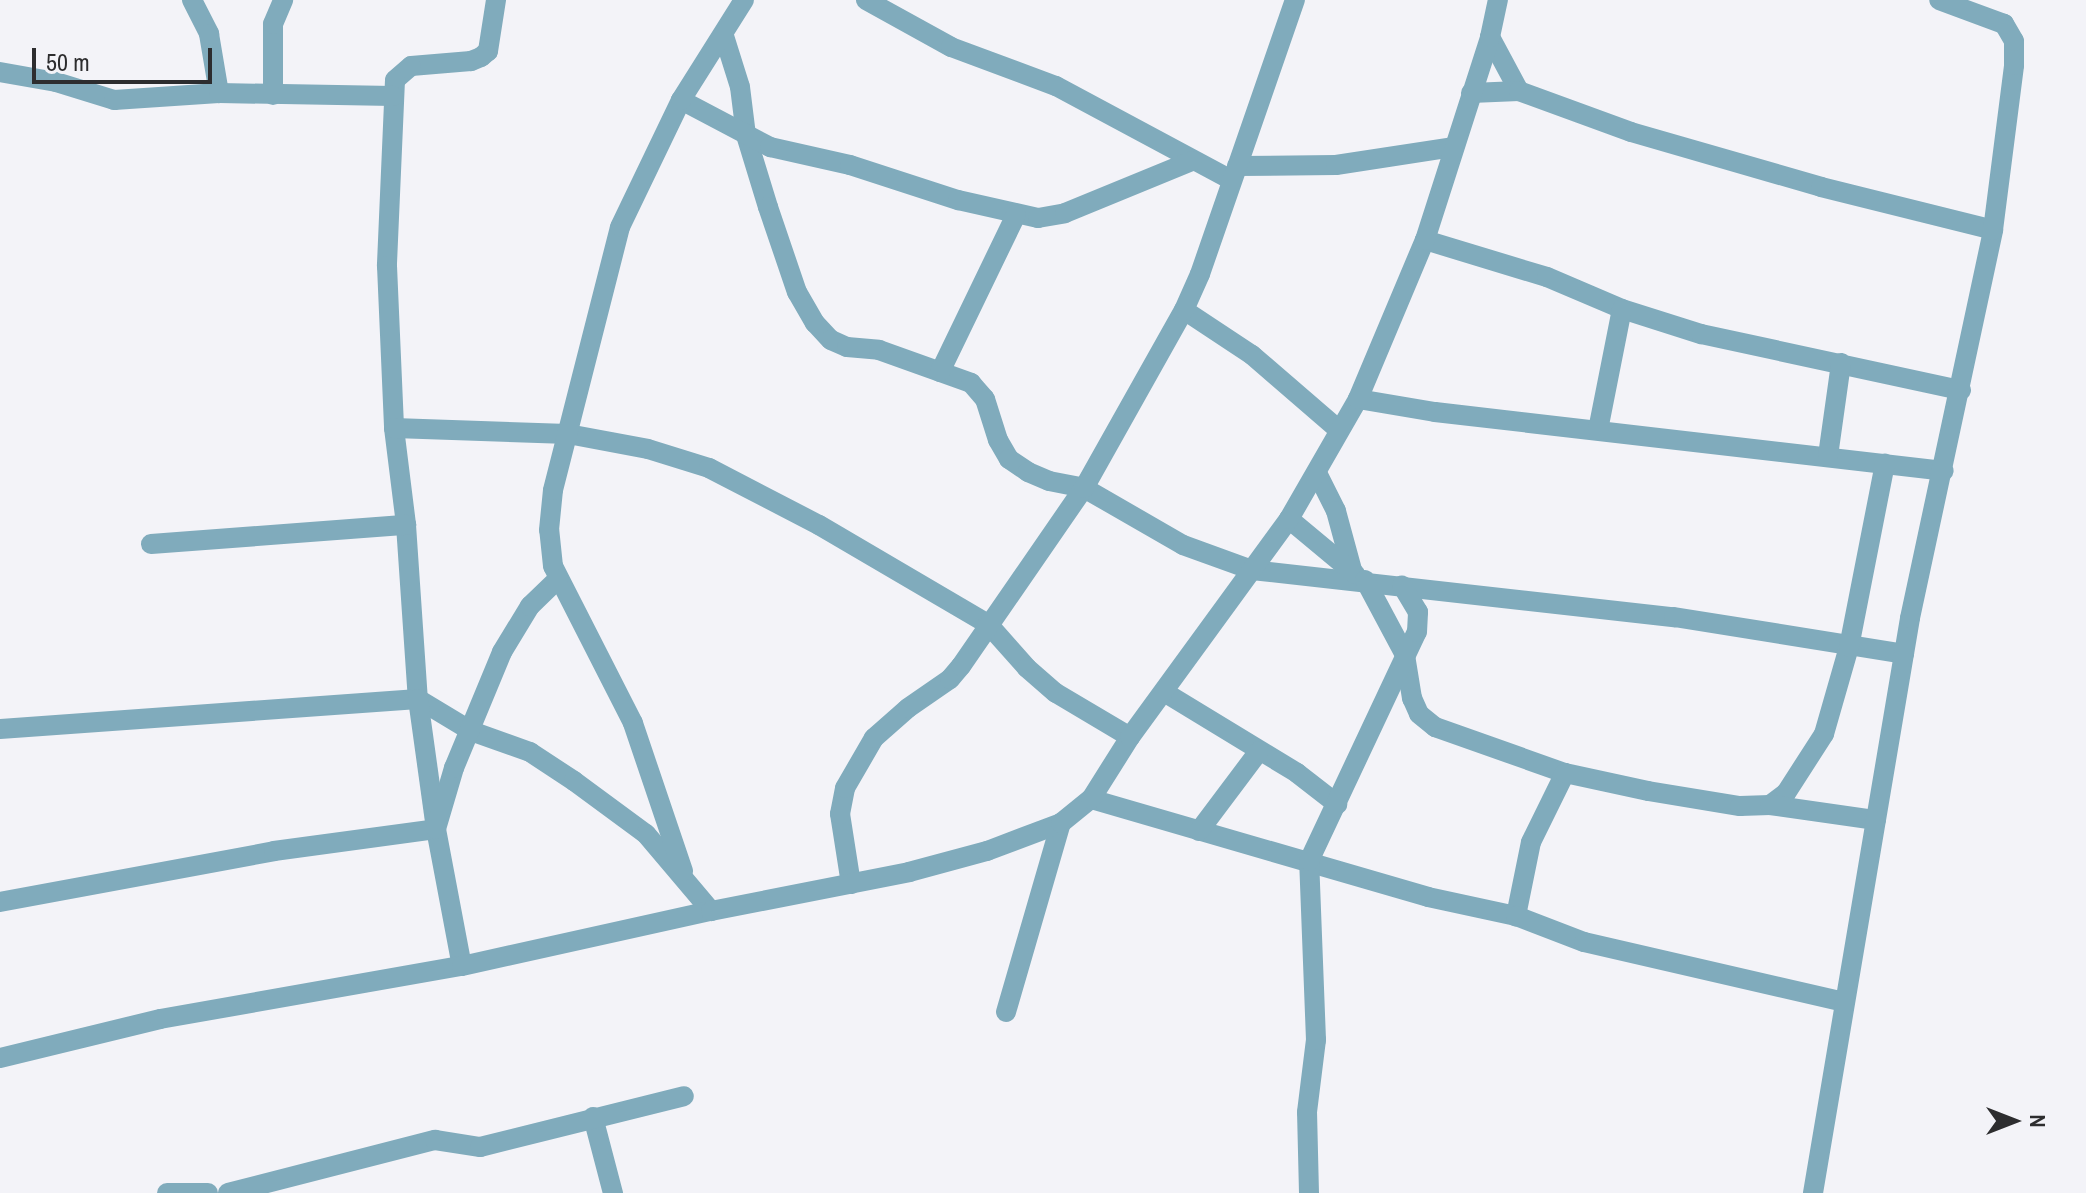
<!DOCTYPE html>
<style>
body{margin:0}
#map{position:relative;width:2086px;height:1193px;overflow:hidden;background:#f3f3f8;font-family:"Archivo Narrow",sans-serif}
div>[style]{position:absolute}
.minor>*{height:20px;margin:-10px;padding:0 10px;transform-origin:10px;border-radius:10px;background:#80abbc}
span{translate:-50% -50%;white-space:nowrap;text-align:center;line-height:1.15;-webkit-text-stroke:6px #f3f3f8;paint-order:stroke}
.north{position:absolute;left:1974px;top:1081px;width:80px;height:80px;-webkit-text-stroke:6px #f3f3f8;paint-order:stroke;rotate:90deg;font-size:22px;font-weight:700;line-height:32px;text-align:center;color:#2d2d2f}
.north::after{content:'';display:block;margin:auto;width:28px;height:36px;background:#2d2d2f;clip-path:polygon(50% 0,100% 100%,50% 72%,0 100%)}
.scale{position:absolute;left:32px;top:48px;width:180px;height:36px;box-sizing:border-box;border:4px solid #2d2d2f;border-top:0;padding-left:10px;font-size:24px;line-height:28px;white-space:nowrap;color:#2d2d2f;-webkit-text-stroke:6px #f3f3f8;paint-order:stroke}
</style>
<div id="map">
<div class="minor">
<i style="left:192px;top:0;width:38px;rotate:63deg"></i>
<i style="left:209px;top:34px;width:60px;rotate:80.4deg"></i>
<i style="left:496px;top:0;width:52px;rotate:98.9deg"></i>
<i style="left:488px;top:51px;width:9px;rotate:139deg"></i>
<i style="left:481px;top:57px;width:11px;rotate:158deg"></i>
<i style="left:471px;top:61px;width:60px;rotate:175.2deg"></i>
<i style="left:411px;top:66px;width:21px;rotate:139deg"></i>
<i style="left:395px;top:80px;width:186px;rotate:92.5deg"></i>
<i style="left:387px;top:266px;width:162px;rotate:87.5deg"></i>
<i style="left:394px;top:428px;width:98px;rotate:82.9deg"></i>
<i style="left:406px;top:525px;width:174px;rotate:86.1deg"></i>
<i style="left:418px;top:699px;width:62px;rotate:31.1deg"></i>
<i style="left:471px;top:731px;width:63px;rotate:19.6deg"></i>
<i style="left:530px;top:752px;width:53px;rotate:33.4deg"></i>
<i style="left:574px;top:781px;width:89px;rotate:36.4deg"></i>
<i style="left:646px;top:834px;width:101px;rotate:49.8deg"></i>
<i style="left:866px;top:0;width:97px;rotate:28.9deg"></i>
<i style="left:951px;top:47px;width:112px;rotate:20.4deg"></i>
<i style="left:1056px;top:86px;width:199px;rotate:28.2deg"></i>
<i style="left:724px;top:36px;width:53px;rotate:72.6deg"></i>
<i style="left:740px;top:87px;width:48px;rotate:82.9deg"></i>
<i style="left:746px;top:135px;width:75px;rotate:73deg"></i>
<i style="left:768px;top:207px;width:90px;rotate:71.2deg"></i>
<i style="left:797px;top:292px;width:36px;rotate:60deg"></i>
<i style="left:815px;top:323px;width:23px;rotate:47deg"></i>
<i style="left:831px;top:340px;width:17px;rotate:24deg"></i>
<i style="left:847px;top:347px;width:32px;rotate:5deg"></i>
<i style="left:879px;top:350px;width:98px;rotate:19.7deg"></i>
<i style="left:971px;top:383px;width:21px;rotate:49deg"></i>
<i style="left:985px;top:399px;width:43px;rotate:72.4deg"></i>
<i style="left:998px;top:440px;width:22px;rotate:60deg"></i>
<i style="left:1009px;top:459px;width:23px;rotate:34deg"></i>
<i style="left:1028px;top:472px;width:23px;rotate:23deg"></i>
<i style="left:1049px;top:481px;width:36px;rotate:11deg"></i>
<i style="left:1084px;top:488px;width:114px;rotate:29.9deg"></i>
<i style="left:1183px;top:545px;width:73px;rotate:19.9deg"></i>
<i style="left:1252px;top:570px;width:425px;rotate:6.4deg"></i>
<i style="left:1674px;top:617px;width:233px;rotate:9.1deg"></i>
<i style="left:1490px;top:37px;width:61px;rotate:61.8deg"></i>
<i style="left:0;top:72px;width:57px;rotate:10.1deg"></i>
<i style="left:56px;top:82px;width:61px;rotate:17.2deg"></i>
<i style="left:114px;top:100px;width:105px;rotate:-3.8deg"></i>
<i style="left:219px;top:93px;width:174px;rotate:1deg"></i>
<i style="left:1471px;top:93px;width:48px;rotate:-2.4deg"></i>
<i style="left:1519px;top:91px;width:119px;rotate:20.1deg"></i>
<i style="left:1631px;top:132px;width:198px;rotate:16.1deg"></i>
<i style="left:1821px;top:187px;width:177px;rotate:14deg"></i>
<i style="left:273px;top:95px;width:71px;rotate:-90deg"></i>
<i style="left:273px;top:24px;width:26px;rotate:-67deg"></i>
<i style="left:681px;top:100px;width:101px;rotate:27.8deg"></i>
<i style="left:770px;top:147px;width:82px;rotate:12.7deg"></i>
<i style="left:850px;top:165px;width:114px;rotate:18deg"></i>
<i style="left:958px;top:200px;width:82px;rotate:12.7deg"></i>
<i style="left:1038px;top:218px;width:27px;rotate:-10deg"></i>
<i style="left:1065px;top:213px;width:137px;rotate:-22.3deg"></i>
<i style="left:1237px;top:166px;width:99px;rotate:-0.6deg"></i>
<i style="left:1336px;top:165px;width:118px;rotate:-8.7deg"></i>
<i style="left:1425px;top:240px;width:127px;rotate:16.9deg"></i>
<i style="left:1547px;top:277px;width:82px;rotate:23.1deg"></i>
<i style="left:1622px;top:309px;width:83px;rotate:17.6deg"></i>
<i style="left:1701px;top:334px;width:266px;rotate:12.2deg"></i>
<i style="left:1184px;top:310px;width:82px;rotate:33.5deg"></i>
<i style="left:1252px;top:355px;width:115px;rotate:40.8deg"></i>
<i style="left:940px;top:372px;width:174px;rotate:-64.2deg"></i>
<i style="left:1358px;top:399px;width:78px;rotate:9.6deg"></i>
<i style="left:1435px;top:412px;width:512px;rotate:6.61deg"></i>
<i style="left:394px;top:428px;width:174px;rotate:2deg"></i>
<i style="left:568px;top:434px;width:81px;rotate:10.6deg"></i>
<i style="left:648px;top:449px;width:64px;rotate:17.3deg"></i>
<i style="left:709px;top:468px;width:124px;rotate:27.4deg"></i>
<i style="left:819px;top:525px;width:196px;rotate:30.4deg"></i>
<i style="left:988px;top:624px;width:59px;rotate:48.4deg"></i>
<i style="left:1027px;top:668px;width:38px;rotate:41deg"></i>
<i style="left:1056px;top:693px;width:86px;rotate:30.7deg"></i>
<i style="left:1598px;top:430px;width:123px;rotate:-78.8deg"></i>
<i style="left:1828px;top:456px;width:94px;rotate:-82deg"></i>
<i style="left:1317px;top:473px;width:42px;rotate:63.4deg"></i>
<i style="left:1336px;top:511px;width:61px;rotate:74.8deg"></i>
<i style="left:1289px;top:519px;width:86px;rotate:39.8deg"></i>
<i style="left:151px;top:544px;width:256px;rotate:-4.3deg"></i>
<i style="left:1365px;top:580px;width:85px;rotate:61.9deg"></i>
<i style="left:1405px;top:655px;width:44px;rotate:80.8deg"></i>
<i style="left:1412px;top:698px;width:17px;rotate:66deg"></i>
<i style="left:1419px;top:714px;width:21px;rotate:39deg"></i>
<i style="left:1435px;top:727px;width:138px;rotate:19.5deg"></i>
<i style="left:1565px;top:773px;width:77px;rotate:116.2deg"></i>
<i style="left:1531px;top:842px;width:76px;rotate:101.5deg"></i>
<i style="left:1164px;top:692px;width:156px;rotate:31.3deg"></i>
<i style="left:1297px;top:773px;width:51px;rotate:37.8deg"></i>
<i style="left:0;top:729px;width:419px;rotate:-4.1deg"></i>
<i style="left:418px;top:699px;width:131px;rotate:82.1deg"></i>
<i style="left:436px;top:829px;width:139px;rotate:79.3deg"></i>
<i style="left:1565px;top:773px;width:85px;rotate:12.2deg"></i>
<i style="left:1648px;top:791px;width:93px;rotate:9.3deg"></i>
<i style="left:1740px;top:806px;width:30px;rotate:-2deg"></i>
<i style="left:1770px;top:805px;width:20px;rotate:-37deg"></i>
<i style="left:1786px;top:793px;width:70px;rotate:-57.2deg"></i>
<i style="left:1824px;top:734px;width:91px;rotate:-74deg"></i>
<i style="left:1849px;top:647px;width:187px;rotate:-78.9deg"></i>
<i style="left:1091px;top:799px;width:351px;rotate:16.2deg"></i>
<i style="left:1428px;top:897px;width:90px;rotate:12.2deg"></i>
<i style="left:1516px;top:916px;width:73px;rotate:20.9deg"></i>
<i style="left:1584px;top:942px;width:266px;rotate:13deg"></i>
<i style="left:1770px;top:805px;width:107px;rotate:8.1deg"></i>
<i style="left:1199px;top:831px;width:100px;rotate:-53.1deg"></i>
<i style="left:683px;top:871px;width:156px;rotate:-108.7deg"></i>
<i style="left:633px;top:723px;width:176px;rotate:-117deg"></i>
<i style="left:553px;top:566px;width:36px;rotate:-96deg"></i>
<i style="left:549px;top:530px;width:40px;rotate:-84.3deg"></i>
<i style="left:553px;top:490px;width:271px;rotate:-75.7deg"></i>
<i style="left:620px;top:227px;width:141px;rotate:-64.3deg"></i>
<i style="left:681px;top:100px;width:118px;rotate:-57.8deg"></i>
<i style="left:851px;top:884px;width:71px;rotate:-98.9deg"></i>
<i style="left:840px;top:814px;width:26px;rotate:-79deg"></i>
<i style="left:845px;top:788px;width:58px;rotate:-59.9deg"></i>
<i style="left:874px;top:738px;width:45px;rotate:-41.4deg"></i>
<i style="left:908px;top:708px;width:51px;rotate:-34.6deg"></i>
<i style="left:950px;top:679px;width:17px;rotate:-50deg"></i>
<i style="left:961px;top:666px;width:216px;rotate:-55.4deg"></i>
<i style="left:1084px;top:488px;width:204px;rotate:-60.7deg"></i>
<i style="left:1184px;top:310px;width:39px;rotate:-66deg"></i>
<i style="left:1200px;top:274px;width:290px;rotate:-70.9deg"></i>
<i style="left:0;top:902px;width:279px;rotate:-10.5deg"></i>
<i style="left:274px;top:851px;width:163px;rotate:-7.7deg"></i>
<i style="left:436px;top:829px;width:64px;rotate:-73.6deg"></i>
<i style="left:454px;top:768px;width:126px;rotate:-67.5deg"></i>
<i style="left:502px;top:652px;width:54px;rotate:-58.7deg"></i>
<i style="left:530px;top:606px;width:39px;rotate:-44deg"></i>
<i style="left:1006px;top:1012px;width:197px;rotate:-73.8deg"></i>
<i style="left:0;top:1058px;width:165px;rotate:-13.7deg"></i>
<i style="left:160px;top:1019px;width:307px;rotate:-10deg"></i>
<i style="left:462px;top:966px;width:255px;rotate:-12.5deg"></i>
<i style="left:711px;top:911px;width:202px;rotate:-11.1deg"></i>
<i style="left:909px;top:872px;width:81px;rotate:-15.1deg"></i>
<i style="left:987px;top:851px;width:79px;rotate:-20.7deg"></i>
<i style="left:1061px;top:823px;width:38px;rotate:-39deg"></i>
<i style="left:1091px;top:799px;width:73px;rotate:-57.8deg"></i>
<i style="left:1130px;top:737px;width:270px;rotate:-53.9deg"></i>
<i style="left:1289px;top:519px;width:138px;rotate:-60.1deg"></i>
<i style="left:1358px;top:399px;width:173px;rotate:-67.2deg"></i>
<i style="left:1425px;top:240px;width:213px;rotate:-72.2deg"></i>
<i style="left:1490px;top:37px;width:38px;rotate:-78deg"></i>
<i style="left:593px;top:1117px;width:79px;rotate:75.3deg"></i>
<i style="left:167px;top:1193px;width:41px"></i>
<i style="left:228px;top:1193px;width:214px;rotate:-14.4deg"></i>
<i style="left:435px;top:1140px;width:46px;rotate:8.8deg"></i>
<i style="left:480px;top:1147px;width:210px;rotate:-14deg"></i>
<i style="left:1309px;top:1193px;width:81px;rotate:-91.4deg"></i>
<i style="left:1307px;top:1112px;width:73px;rotate:-82.9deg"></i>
<i style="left:1316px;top:1040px;width:179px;rotate:-92.2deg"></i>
<i style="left:1309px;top:861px;width:253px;rotate:-64.8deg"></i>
<i style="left:1417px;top:632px;width:20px;rotate:-87deg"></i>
<i style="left:1418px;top:612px;width:31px;rotate:-121deg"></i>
<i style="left:1813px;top:1193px;width:583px;rotate:-80.42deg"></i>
<i style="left:1910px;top:618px;width:397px;rotate:-77.9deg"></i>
<i style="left:1993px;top:230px;width:166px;rotate:-82.7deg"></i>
<i style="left:2014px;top:65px;width:24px;rotate:-90deg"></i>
<i style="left:2014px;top:41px;width:20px;rotate:-120deg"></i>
<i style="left:2004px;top:24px;width:69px;rotate:-159.7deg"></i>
</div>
<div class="north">N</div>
<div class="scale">50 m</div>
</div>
